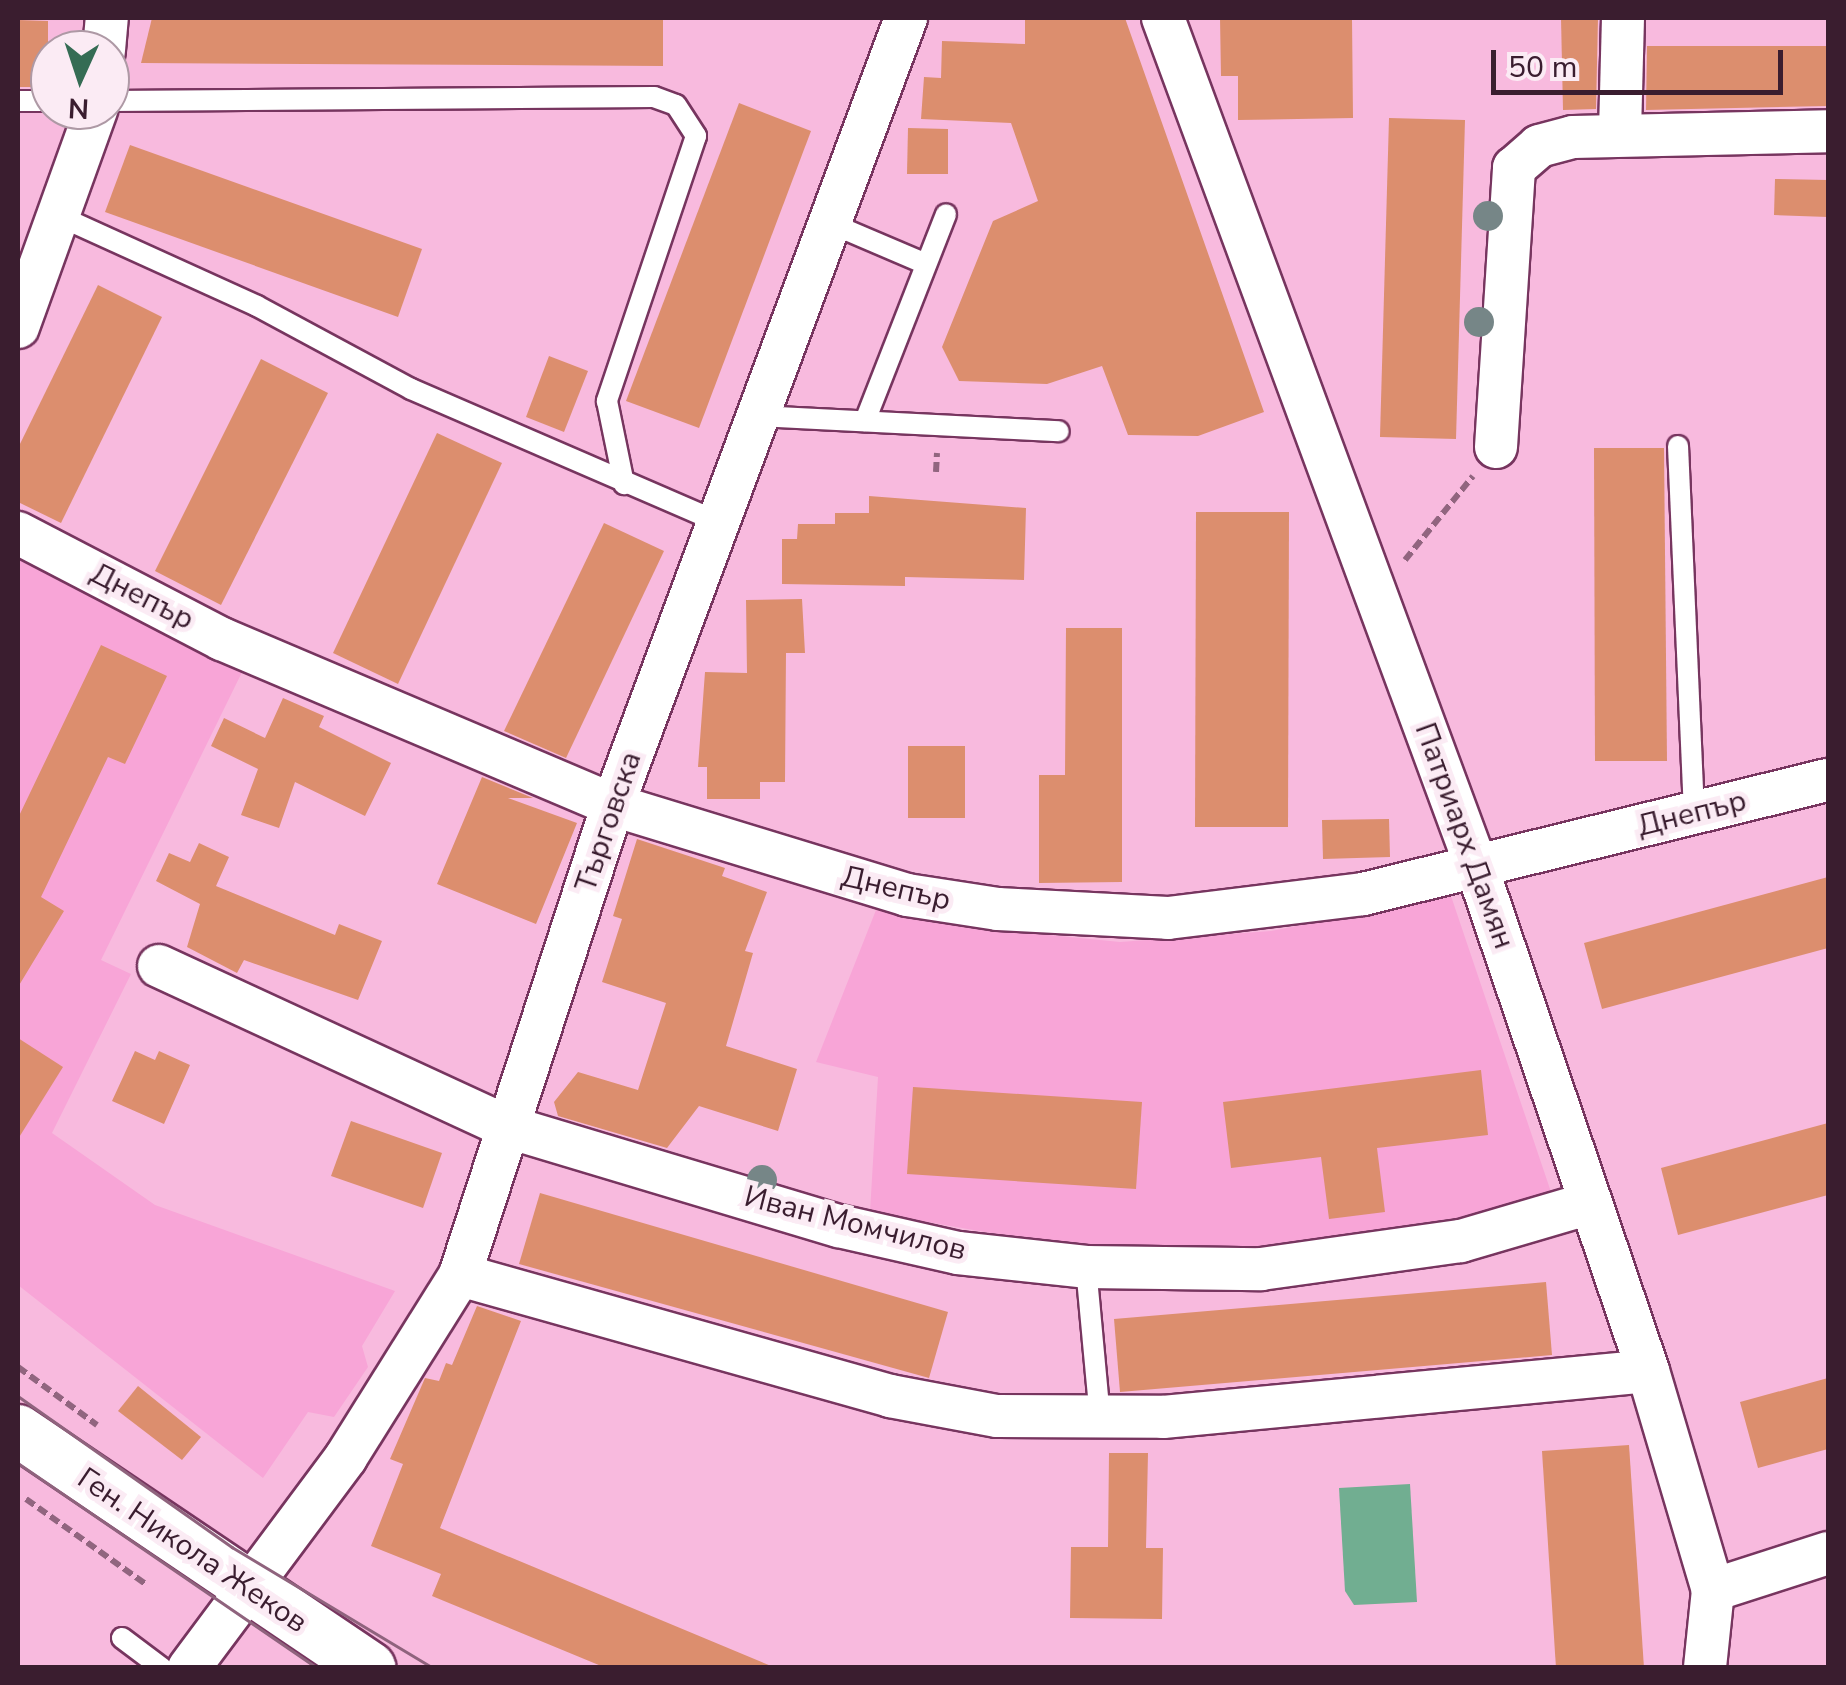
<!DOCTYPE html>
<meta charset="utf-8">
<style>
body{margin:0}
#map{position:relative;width:1846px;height:1685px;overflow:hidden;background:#f8bade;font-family:"Nunito Sans",sans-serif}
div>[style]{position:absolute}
.built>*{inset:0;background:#f8a5d7}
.green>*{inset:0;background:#71ae91}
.building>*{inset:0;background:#dc8e6e}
.path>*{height:6px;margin-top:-3px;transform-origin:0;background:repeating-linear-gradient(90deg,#91657f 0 10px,transparent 0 15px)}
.roads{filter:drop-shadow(2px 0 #77355f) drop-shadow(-2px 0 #77355f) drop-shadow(0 2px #77355f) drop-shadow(0 -2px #77355f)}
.service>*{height:20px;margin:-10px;padding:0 10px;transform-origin:10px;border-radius:10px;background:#fff}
.minor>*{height:42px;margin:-21px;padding:0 21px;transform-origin:21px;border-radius:21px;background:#fff}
.tertiary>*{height:52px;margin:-26px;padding:0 26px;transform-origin:26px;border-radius:26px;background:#fff}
.tram>*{height:2.5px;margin:-1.25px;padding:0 1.25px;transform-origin:1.25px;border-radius:1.25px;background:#8f637d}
.trees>*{width:30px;height:30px;margin:-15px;border-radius:50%;background:#768687}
span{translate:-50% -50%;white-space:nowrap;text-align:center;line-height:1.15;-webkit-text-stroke:10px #fbebf4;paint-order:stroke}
.street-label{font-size:30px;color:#3a1d2f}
.frame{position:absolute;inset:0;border:20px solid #3a1d2f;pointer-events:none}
.north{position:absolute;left:30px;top:30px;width:100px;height:100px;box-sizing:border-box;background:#fbebf4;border:2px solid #ae99a5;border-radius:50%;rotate:183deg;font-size:28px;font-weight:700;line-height:40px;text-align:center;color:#3a1d2f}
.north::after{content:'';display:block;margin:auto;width:35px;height:45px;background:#356c54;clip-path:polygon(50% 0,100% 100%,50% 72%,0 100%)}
.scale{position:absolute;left:1491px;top:50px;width:292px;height:45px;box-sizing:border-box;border:5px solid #3a1d2f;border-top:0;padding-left:12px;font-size:30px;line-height:35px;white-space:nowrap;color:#3a1d2f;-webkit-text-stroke:8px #fbebf4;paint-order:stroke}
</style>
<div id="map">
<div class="built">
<i style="clip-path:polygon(18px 556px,245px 666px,101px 960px,131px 974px,52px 1133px,155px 1205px,395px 1291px,362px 1346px,368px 1367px,334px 1417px,308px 1412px,263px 1478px,18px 1285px)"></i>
<i style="clip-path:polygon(1451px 896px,1551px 1192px,1457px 1218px,1245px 1248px,1118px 1247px,1019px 1238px,870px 1212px,878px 1077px,816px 1062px,876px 910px,966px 927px,1120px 942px,1271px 931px)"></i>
</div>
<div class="green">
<i style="clip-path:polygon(1410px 1484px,1417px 1602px,1354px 1605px,1345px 1591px,1339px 1488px)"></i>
</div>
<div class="building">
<i style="clip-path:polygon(152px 18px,663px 18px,663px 66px,141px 63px)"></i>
<i style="clip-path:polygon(1025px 18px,1125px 18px,1264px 412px,1198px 436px,1128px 435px,1102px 366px,1047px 384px,959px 381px,942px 347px,993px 221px,1038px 201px,1011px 123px,921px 119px,924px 77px,941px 78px,942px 41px,1025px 44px)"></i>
<i style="clip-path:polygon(1220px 18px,1352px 18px,1353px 118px,1238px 120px,1238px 76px,1221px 76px)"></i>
<i style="clip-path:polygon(1561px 18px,1598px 18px,1596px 109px,1563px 110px)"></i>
<i style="clip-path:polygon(18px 20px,48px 21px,48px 87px,18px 87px)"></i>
<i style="clip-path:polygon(1647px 46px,1828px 46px,1828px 106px,1646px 110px)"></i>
<i style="clip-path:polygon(739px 103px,811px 131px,699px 428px,626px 401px)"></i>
<i style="clip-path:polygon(1389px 118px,1465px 120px,1456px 439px,1380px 437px)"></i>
<i style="clip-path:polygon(908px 128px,948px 129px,948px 174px,907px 174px)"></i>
<i style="clip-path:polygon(130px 145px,422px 249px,398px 317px,105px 212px)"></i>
<i style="clip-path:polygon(1775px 179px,1828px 180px,1828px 217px,1774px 215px)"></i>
<i style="clip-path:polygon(98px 285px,162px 317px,61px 523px,18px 502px,18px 448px)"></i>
<i style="clip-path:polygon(549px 356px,588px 371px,564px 432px,526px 417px)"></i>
<i style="clip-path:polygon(261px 359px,328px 393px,221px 605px,155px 571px)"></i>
<i style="clip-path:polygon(437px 433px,502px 463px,398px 684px,333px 653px)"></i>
<i style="clip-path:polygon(1594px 448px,1664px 448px,1667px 761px,1595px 761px)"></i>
<i style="clip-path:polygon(869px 496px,1026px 508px,1024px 580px,905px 577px,905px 586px,782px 584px,782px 539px,797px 539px,798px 524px,835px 524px,835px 513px,869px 513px)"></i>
<i style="clip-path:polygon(1196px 512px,1289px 512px,1288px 827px,1195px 827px)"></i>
<i style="clip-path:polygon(604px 523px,664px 551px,566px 758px,504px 731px)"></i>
<i style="clip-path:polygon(802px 599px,805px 653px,786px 653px,785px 782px,760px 782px,760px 799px,707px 799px,707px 767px,698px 767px,705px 672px,747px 673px,746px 600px)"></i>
<i style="clip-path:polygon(1066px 628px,1122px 628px,1122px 882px,1039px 883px,1039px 775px,1065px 775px)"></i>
<i style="clip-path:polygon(101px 645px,167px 676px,125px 764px,108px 757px,41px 897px,64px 911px,18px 987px,18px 818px)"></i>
<i style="clip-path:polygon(283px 698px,324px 716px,319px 727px,391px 763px,365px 816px,295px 782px,279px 828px,241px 815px,258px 769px,211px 746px,224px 718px,265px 738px)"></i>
<i style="clip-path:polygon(908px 746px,965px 746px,965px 818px,908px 818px)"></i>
<i style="clip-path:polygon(482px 777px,533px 798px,508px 798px,577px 823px,536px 924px,437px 884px)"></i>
<i style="clip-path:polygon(1389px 819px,1390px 857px,1323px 859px,1322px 820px)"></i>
<i style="clip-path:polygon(637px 839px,725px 868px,722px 876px,767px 892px,745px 951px,753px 953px,726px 1046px,797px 1069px,778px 1131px,699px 1106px,667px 1148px,558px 1116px,554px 1102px,578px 1072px,638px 1090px,666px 1003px,602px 982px,622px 919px,613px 916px)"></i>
<i style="clip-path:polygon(199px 843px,229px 857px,216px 886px,335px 935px,339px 924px,382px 941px,358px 1000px,244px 960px,237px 973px,187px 947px,200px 904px,156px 881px,169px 853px,190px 862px)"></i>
<i style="clip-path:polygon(1828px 877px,1828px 948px,1602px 1009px,1584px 943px)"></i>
<i style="clip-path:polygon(18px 1038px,63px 1067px,18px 1139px)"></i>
<i style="clip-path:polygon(135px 1051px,155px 1060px,159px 1051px,190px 1065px,164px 1124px,112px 1101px)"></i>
<i style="clip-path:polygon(1481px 1070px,1488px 1135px,1377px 1148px,1385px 1212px,1329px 1219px,1321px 1157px,1231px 1168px,1223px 1102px)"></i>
<i style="clip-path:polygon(913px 1087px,1142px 1102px,1136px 1189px,907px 1174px)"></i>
<i style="clip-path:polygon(351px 1121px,442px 1153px,423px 1208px,331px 1176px)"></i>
<i style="clip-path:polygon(1828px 1123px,1828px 1195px,1678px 1235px,1661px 1168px)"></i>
<i style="clip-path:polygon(540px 1193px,948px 1312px,929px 1378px,519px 1264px)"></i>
<i style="clip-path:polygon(1546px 1282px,1552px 1355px,1120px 1392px,1114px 1319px)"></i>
<i style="clip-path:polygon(477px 1306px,521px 1321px,440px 1528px,776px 1668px,606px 1668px,432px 1596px,441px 1574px,371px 1546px,403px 1464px,390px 1459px,425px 1378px,439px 1381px,446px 1363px,452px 1365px)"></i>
<i style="clip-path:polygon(1828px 1378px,1828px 1449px,1758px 1468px,1740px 1402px)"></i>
<i style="clip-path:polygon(138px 1386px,201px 1437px,182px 1460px,118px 1411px)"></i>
<i style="clip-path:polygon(1629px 1445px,1644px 1668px,1556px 1668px,1542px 1451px)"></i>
<i style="clip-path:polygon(1109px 1453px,1148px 1453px,1146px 1548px,1163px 1548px,1162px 1619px,1070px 1618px,1071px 1547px,1108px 1547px)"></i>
</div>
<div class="path">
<i style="left:936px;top:472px;width:19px;rotate:-87deg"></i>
<i style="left:1405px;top:560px;width:108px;rotate:-51deg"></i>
<i style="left:18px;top:1367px;width:98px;rotate:36.3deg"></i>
<i style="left:26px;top:1499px;width:148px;rotate:35.4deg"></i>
</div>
<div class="roads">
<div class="service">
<i style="left:18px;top:101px;width:32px"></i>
<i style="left:110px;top:101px;width:544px;rotate:-0.42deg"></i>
<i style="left:654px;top:97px;width:23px;rotate:20deg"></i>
<i style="left:676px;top:105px;width:37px;rotate:57deg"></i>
<i style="left:696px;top:136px;width:280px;rotate:108.6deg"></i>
<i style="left:607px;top:401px;width:85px;rotate:78.4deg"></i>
<i style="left:59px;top:216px;width:217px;rotate:24.4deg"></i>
<i style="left:257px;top:306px;width:175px;rotate:28.3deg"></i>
<i style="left:411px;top:389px;width:335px;rotate:23.4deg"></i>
<i style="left:830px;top:223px;width:104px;rotate:23.1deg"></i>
<i style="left:758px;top:416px;width:301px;rotate:2.9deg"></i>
<i style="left:865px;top:421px;width:222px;rotate:-68.6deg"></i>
<i style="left:1678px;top:446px;width:368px;rotate:87.5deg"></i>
<i style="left:1086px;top:1267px;width:152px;rotate:84.7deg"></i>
<i style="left:122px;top:1638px;width:50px;rotate:36.9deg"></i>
</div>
<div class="minor">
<i style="left:1163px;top:18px;width:906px;rotate:69.73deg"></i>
<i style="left:1477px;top:868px;width:531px;rotate:71.22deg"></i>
<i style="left:1648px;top:1371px;width:228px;rotate:73.5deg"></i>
<i style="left:1713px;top:1590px;width:78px;rotate:95.9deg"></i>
<i style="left:104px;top:50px;width:32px;rotate:-85deg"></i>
<i style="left:1620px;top:132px;width:114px;rotate:-88.5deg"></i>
<i style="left:18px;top:327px;width:231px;rotate:-70.2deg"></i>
<i style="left:1496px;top:447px;width:280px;rotate:-86.3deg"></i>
<i style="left:1514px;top:168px;width:33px;rotate:-41deg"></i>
<i style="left:1539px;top:146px;width:35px;rotate:-15deg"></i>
<i style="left:1573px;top:137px;width:255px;rotate:-1.3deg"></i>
<i style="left:18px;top:533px;width:230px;rotate:27.5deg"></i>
<i style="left:222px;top:639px;width:425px;rotate:23deg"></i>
<i style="left:613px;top:805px;width:307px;rotate:17deg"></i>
<i style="left:907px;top:895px;width:92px;rotate:8.7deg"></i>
<i style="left:998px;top:909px;width:170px;rotate:3deg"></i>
<i style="left:1168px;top:918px;width:196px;rotate:-7deg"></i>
<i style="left:1363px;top:894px;width:479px;rotate:-13.8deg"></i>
<i style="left:159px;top:966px;width:384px;rotate:24.8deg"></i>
<i style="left:508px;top:1127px;width:345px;rotate:16.7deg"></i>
<i style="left:839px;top:1226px;width:122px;rotate:12.8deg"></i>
<i style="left:958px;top:1253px;width:129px;rotate:6.2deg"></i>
<i style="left:1086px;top:1267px;width:175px;rotate:0.7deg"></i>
<i style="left:1261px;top:1269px;width:202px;rotate:-8deg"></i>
<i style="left:1461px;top:1241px;width:131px;rotate:-16.4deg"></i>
<i style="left:460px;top:1275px;width:447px;rotate:15.7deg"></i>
<i style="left:890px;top:1396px;width:109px;rotate:10.6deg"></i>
<i style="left:997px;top:1416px;width:166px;rotate:0.3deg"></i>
<i style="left:1163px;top:1417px;width:487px;rotate:-5.4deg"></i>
<i style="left:1713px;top:1590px;width:121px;rotate:-17.8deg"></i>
<i style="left:189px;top:1668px;width:263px;rotate:-53.3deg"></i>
<i style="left:346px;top:1457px;width:215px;rotate:-57.9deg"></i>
<i style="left:460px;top:1275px;width:494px;rotate:-72deg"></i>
<i style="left:613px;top:805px;width:840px;rotate:-69.58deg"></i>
</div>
<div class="tertiary">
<i style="left:18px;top:1431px;width:424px;rotate:34deg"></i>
</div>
</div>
<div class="tram">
<i style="left:18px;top:1396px;width:262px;rotate:35.2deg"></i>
<i style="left:232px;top:1547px;width:235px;rotate:31deg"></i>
<i style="left:18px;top:1463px;width:363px;rotate:34.4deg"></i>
</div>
<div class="trees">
<i style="left:1488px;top:216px"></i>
<i style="left:1479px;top:322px"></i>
<i style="left:762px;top:1180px"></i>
</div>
<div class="street-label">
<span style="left:142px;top:597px;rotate:27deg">Днепър</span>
<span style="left:1692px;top:814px;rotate:-14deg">Днепър</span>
<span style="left:609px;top:822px;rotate:-71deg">Търговска</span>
<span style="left:1464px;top:836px;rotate:70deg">Патриарх Дамян</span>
<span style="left:896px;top:889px;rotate:13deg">Днепър</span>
<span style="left:855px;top:1224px;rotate:14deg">Иван Момчилов</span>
<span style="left:192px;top:1551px;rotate:34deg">Ген. Никола Жеков</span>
</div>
<div class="frame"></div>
<div class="north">N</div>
<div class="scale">50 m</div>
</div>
